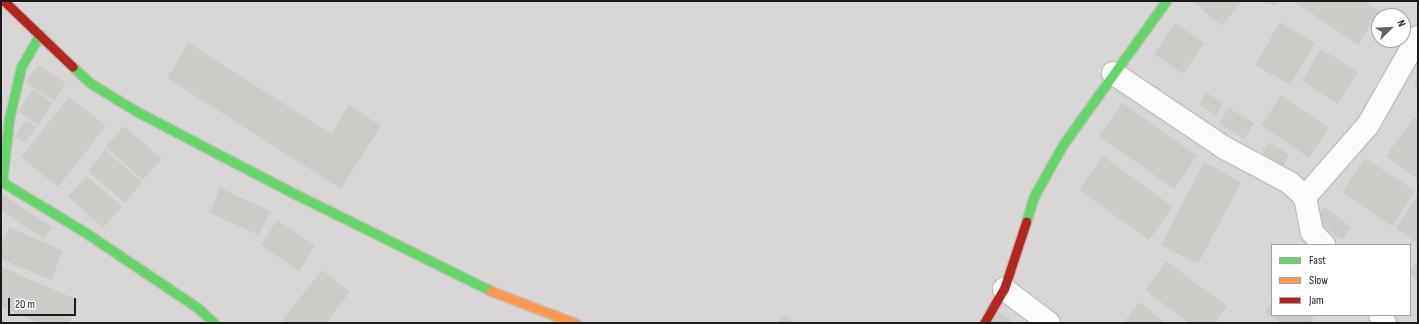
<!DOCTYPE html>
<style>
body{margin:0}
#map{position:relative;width:1419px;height:324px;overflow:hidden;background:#e9e7e4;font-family:"Sofia Sans Condensed",sans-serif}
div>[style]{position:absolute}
.residential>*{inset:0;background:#d8d7d5}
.building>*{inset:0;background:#ceccc9}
.roads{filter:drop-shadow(1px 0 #c0bfbe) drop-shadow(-1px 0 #c0bfbe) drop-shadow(0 1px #c0bfbe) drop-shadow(0 -1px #c0bfbe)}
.street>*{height:22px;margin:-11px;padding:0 11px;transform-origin:11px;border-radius:11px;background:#fcfbfb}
.fast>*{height:9px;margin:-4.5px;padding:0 4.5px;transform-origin:4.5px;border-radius:4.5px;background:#63d668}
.slow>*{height:9px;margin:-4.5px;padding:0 4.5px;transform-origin:4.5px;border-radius:4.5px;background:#ff974d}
.jam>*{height:9px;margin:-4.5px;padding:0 4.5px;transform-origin:4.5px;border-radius:4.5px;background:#b3261e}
span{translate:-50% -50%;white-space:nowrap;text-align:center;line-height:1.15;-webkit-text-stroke:4px #fff;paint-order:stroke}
.frame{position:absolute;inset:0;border:2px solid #1b1b1b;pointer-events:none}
.legend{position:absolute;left:1271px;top:244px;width:140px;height:72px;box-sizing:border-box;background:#fff;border:1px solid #a4a4a4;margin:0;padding:5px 7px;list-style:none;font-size:12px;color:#1b1b1b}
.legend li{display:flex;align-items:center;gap:8px;height:20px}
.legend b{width:20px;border:1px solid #a4a4a4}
.north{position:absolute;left:1371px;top:8px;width:40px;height:40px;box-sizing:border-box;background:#fff;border:1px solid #a4a4a4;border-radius:50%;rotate:66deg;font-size:11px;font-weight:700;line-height:16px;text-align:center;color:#1b1b1b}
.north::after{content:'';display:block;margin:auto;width:14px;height:18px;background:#636261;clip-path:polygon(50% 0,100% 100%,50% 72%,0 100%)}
.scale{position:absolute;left:8px;top:298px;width:68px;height:18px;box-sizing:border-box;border:2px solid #1b1b1b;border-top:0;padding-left:5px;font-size:12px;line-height:14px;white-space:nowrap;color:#1b1b1b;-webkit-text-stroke:3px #fff;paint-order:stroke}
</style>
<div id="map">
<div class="residential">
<i style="clip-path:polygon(evenodd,1px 1px,1418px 1px,1418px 323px,1px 323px,1px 1px,1379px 16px,1403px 16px,1403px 40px,1379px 40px,1379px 16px,1px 1px,1272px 245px,1410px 245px,1410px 315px,1272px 315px,1272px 245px)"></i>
</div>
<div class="building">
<i style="clip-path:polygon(1192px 1px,1242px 1px,1222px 26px)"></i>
<i style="clip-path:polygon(1267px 1px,1277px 1px,1274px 6px)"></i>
<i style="clip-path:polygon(1294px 1px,1365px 1px,1380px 11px,1358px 45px)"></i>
<i style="clip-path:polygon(1280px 22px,1315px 43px,1290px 85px,1255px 65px)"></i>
<i style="clip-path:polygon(1175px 23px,1204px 43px,1183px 74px,1154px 54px)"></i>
<i style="clip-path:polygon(189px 43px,331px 134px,349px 105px,381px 126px,341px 189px,167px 78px)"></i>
<i style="clip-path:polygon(1321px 49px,1358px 72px,1338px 104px,1302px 81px)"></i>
<i style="clip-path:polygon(38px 65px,66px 83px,55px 101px,26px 83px)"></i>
<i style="clip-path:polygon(1418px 76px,1418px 88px,1413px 84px)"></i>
<i style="clip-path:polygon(33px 89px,53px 103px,38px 125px,18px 111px)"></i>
<i style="clip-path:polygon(1207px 93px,1223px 103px,1216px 115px,1199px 104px)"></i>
<i style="clip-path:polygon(1281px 95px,1329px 128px,1309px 158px,1261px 125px)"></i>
<i style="clip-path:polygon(69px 97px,106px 126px,58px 187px,21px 157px)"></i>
<i style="clip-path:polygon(1122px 103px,1197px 156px,1174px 189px,1099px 136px)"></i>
<i style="clip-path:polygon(1229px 108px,1254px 123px,1244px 139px,1219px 123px)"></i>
<i style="clip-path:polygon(1414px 117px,1418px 120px,1418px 179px,1386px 156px)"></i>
<i style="clip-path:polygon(26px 120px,36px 127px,25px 143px,15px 136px)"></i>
<i style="clip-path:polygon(124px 126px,162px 159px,143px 180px,106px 147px)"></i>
<i style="clip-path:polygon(1269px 142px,1289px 155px,1283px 166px,1262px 153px)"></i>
<i style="clip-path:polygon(105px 150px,142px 182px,125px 203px,88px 171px)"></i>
<i style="clip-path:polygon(1103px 156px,1173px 207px,1149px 240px,1079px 190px)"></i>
<i style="clip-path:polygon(1365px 158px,1415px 191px,1392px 226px,1342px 192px)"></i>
<i style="clip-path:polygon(1204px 162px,1241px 182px,1198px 264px,1161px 245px)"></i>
<i style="clip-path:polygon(87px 176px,122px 207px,103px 228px,68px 196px)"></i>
<i style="clip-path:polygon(220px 188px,270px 211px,259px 235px,210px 213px)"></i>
<i style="clip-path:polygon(2px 194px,52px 227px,44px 239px,1px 210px)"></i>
<i style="clip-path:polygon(1418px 195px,1418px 240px,1417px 242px,1396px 228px)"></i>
<i style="clip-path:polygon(1324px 207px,1351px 227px,1342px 240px,1315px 220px)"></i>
<i style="clip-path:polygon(277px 220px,315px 246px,299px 271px,261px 245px)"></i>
<i style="clip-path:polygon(9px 227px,63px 251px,51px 280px,1px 259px,1px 247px)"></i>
<i style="clip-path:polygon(1166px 261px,1227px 306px,1215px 323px,1189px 323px,1145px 290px)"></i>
<i style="clip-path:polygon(1418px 262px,1418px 281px,1410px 274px,1410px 270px)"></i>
<i style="clip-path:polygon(1px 267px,78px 300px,69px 323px,38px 323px,1px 307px)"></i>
<i style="clip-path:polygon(322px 270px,350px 292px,326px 323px,286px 323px,282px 320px)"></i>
<i style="clip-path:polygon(1272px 300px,1272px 315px,1315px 315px,1310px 323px,1282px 323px,1265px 313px)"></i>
<i style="clip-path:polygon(1140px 302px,1165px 323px,1123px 323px)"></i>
<i style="clip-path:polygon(999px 312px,1015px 323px,992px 323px)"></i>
<i style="clip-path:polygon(784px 314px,795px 323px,777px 323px)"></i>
</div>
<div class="roads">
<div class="street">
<i style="left:1113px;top:73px;width:133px;rotate:33.9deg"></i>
<i style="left:1223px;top:147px;width:76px;rotate:28.2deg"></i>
<i style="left:1290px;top:183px;width:21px;rotate:43deg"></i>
<i style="left:1305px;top:197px;width:36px;rotate:79deg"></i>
<i style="left:1312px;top:232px;width:18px;rotate:47deg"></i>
<i style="left:1305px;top:197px;width:96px;rotate:-48.8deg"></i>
<i style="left:1368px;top:125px;width:101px;rotate:-60.4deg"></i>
<i style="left:1004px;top:289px;width:56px;rotate:37.1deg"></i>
<i style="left:1380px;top:315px;width:9px;rotate:58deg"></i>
</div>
<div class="fast">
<i style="left:40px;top:34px;width:38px;rotate:120deg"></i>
<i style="left:21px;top:67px;width:53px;rotate:103deg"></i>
<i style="left:9px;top:119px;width:63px;rotate:96.3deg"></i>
<i style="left:2px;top:182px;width:95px;rotate:31.2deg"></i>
<i style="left:83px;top:231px;width:138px;rotate:33.8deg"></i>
<i style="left:198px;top:308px;width:22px;rotate:43deg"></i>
<i style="left:73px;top:67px;width:23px;rotate:43deg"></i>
<i style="left:90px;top:83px;width:54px;rotate:31.3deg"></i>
<i style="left:136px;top:111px;width:179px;rotate:27.6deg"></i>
<i style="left:295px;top:194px;width:219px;rotate:26.3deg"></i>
<i style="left:1026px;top:222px;width:27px;rotate:-73deg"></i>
<i style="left:1034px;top:196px;width:61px;rotate:-60.5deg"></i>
<i style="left:1064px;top:143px;width:175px;rotate:-54.3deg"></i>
</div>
<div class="slow">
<i style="left:491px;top:291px;width:90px;rotate:20.9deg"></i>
</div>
<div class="jam">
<i style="left:4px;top:1px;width:95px;rotate:43.7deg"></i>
<i style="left:984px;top:323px;width:39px;rotate:-60deg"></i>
<i style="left:1004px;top:289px;width:71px;rotate:-71.8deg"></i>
</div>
</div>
<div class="frame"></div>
<ul class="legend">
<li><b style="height:5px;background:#63d668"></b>Fast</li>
<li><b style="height:5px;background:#ff974d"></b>Slow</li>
<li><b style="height:5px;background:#b3261e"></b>Jam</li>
</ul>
<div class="north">N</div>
<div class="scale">20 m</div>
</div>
